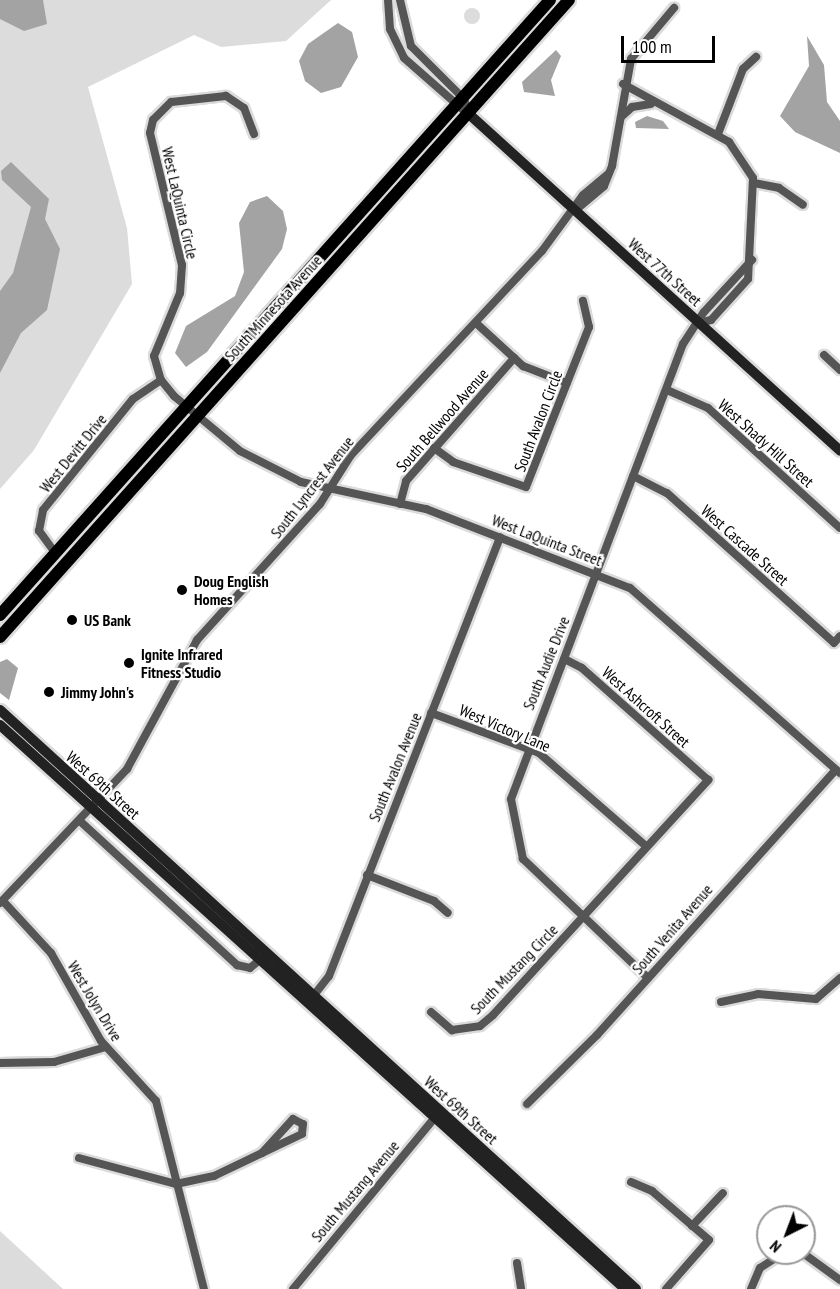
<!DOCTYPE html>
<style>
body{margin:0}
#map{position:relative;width:840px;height:1289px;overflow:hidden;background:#fff;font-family:"PT Sans Narrow",sans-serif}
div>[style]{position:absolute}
.green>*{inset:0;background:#dcdcdc}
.round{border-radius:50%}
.water>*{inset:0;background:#a3a3a3}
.roads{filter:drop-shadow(2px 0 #dbdbdb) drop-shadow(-2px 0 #dbdbdb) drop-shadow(0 2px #dbdbdb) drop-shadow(0 -2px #dbdbdb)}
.street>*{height:8px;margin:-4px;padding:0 4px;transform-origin:4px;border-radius:4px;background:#555}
.secondary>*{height:10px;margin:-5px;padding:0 5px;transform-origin:5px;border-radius:5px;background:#222}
.primary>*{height:12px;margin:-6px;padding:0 6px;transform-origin:6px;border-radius:6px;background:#000}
.dots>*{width:16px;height:16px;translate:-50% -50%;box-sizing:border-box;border:3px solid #fff;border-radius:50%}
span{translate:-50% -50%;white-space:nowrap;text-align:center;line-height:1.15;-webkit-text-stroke:4.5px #fff;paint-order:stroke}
.street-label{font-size:16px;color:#000}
.poi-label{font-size:16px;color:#000;font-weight:700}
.left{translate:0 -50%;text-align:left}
.north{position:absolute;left:756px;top:1205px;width:60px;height:60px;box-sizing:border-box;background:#fff;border:2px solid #999;border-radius:50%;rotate:222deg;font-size:16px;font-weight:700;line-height:24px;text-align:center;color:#000}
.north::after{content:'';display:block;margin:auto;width:21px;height:27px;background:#000;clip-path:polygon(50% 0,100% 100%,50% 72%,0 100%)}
.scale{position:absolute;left:621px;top:36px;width:94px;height:27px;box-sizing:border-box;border:3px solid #000;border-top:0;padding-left:8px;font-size:18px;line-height:21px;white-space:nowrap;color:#000;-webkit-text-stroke:4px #fff;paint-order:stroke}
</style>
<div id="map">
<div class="green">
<i style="clip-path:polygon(0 0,331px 0,286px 41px,221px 47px,194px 35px,88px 87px,127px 228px,132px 284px,34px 450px,0 489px)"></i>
<i class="round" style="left:464px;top:8px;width:16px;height:16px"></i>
<i style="clip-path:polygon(0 1231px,63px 1289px,0 1289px)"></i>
</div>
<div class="water">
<i style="clip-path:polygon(0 0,43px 0,47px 24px,24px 31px,0 19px)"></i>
<i style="clip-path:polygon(338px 23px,352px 32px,358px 57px,341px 87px,321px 93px,305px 81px,299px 61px,308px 44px)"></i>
<i style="clip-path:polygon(807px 36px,824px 65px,827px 102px,840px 121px,840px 153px,795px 132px,780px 116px,809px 66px)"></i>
<i style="clip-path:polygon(556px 50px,561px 56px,551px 80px,555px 96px,524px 92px,522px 82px)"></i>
<i style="clip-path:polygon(647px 116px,663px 121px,669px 129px,636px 128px,635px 122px)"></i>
<i style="clip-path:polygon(11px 162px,49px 199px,45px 219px,60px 249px,47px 310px,21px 333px,0 373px,0 291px,13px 273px,31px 207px,2px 180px,1px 171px)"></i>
<i style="clip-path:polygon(267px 196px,283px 211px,287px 229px,282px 249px,207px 352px,186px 367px,175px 353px,186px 326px,235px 296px,244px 272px,239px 223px,250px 202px)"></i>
<i style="clip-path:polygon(7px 659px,18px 668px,9px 700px,0 693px,0 662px)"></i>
</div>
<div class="roads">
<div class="street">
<i style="left:388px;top:0;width:29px;rotate:86deg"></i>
<i style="left:390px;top:29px;width:32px;rotate:64deg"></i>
<i style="left:404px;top:58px;width:86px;rotate:41.2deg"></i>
<i style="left:400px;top:0;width:47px;rotate:76.6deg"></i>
<i style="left:411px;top:46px;width:75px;rotate:45deg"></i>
<i style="left:464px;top:99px;width:17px;rotate:73deg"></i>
<i style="left:623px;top:84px;width:121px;rotate:28.7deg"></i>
<i style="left:729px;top:142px;width:43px;rotate:56.3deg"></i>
<i style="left:753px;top:178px;width:101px;rotate:92.8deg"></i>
<i style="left:748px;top:279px;width:55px;rotate:132.1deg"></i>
<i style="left:711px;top:320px;width:12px;rotate:166deg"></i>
<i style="left:621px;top:117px;width:15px;rotate:-42deg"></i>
<i style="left:632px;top:107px;width:19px;rotate:-9deg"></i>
<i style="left:254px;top:134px;width:28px;rotate:-111deg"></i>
<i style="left:244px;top:108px;width:22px;rotate:-146deg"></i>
<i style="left:226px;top:96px;width:55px;rotate:173.8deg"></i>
<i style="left:171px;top:102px;width:25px;rotate:135deg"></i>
<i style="left:153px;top:120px;width:13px;rotate:103deg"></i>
<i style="left:150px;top:133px;width:136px;rotate:76.4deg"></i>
<i style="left:182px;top:265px;width:28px;rotate:94deg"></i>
<i style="left:180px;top:293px;width:68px;rotate:112.4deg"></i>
<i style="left:154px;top:356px;width:25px;rotate:74deg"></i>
<i style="left:161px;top:380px;width:21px;rotate:51deg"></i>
<i style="left:174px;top:396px;width:86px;rotate:39.8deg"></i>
<i style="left:240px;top:451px;width:68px;rotate:26.9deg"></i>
<i style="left:301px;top:482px;width:128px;rotate:12.2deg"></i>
<i style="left:426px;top:509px;width:219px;rotate:21.2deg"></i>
<i style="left:630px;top:588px;width:280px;rotate:41.4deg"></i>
<i style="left:718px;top:134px;width:70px;rotate:-69deg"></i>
<i style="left:743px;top:69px;width:18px;rotate:-43deg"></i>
<i style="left:754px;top:183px;width:25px;rotate:11deg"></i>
<i style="left:779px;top:188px;width:29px;rotate:35deg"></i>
<i style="left:577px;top:209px;width:35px;rotate:-40deg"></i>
<i style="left:604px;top:186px;width:22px;rotate:-68deg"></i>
<i style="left:612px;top:166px;width:109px;rotate:-79.9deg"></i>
<i style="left:631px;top:59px;width:67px;rotate:-49.9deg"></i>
<i style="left:476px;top:323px;width:64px;rotate:42.5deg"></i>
<i style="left:523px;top:366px;width:47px;rotate:21.1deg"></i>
<i style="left:824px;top:355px;width:22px;rotate:43deg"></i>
<i style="left:667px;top:390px;width:45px;rotate:23.7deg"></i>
<i style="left:708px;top:408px;width:178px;rotate:42.3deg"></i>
<i style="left:434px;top:448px;width:24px;rotate:36deg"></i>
<i style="left:453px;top:462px;width:77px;rotate:18.9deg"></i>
<i style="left:526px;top:487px;width:172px;rotate:-68.5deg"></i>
<i style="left:589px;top:327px;width:27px;rotate:-103deg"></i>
<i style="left:633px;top:476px;width:38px;rotate:27deg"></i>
<i style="left:667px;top:493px;width:224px;rotate:41.9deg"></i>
<i style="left:834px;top:643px;width:9px;rotate:-49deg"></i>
<i style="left:400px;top:504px;width:24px;rotate:-75deg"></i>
<i style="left:406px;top:481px;width:164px;rotate:-48.7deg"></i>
<i style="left:56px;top:554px;width:29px;rotate:-126deg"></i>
<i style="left:39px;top:531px;width:21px;rotate:-79deg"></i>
<i style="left:43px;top:510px;width:143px;rotate:-51deg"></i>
<i style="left:133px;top:399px;width:34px;rotate:-34deg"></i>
<i style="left:431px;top:713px;width:115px;rotate:20.3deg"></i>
<i style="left:539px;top:753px;width:142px;rotate:41deg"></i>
<i style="left:81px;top:822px;width:212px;rotate:42.5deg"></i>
<i style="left:237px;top:965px;width:13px;rotate:13deg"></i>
<i style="left:250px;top:968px;width:17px;rotate:-40deg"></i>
<i style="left:367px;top:875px;width:72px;rotate:21.2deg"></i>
<i style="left:434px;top:901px;width:18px;rotate:41deg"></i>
<i style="left:3px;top:901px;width:71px;rotate:47.3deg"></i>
<i style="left:51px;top:953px;width:101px;rotate:60.4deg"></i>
<i style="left:101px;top:1041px;width:81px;rotate:47.5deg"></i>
<i style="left:156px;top:1101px;width:194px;rotate:75.7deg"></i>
<i style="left:0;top:903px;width:185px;rotate:-46.5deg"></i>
<i style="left:127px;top:769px;width:147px;rotate:-61.5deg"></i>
<i style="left:197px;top:640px;width:183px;rotate:-47.9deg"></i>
<i style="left:320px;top:504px;width:58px;rotate:-57.7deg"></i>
<i style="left:351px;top:455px;width:279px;rotate:-46.9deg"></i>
<i style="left:542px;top:251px;width:69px;rotate:-53.8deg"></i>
<i style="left:583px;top:195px;width:33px;rotate:-40deg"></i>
<i style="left:648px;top:978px;width:173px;rotate:-136.4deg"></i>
<i style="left:523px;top:859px;width:61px;rotate:-101.3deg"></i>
<i style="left:511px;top:799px;width:486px;rotate:-69.3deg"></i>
<i style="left:683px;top:344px;width:38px;rotate:-57deg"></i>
<i style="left:704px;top:312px;width:71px;rotate:-47.3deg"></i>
<i style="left:311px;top:999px;width:29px;rotate:-52deg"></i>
<i style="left:329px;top:976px;width:471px;rotate:-68.7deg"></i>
<i style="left:721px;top:1002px;width:38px;rotate:-12deg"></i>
<i style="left:758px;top:994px;width:58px;rotate:4.9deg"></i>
<i style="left:816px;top:999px;width:32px;rotate:-41deg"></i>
<i style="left:431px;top:1012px;width:28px;rotate:41deg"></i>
<i style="left:452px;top:1030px;width:28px;rotate:-8deg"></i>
<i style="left:480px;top:1026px;width:17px;rotate:-40deg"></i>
<i style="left:493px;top:1015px;width:319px;rotate:-47.5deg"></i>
<i style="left:708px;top:780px;width:169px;rotate:-138.4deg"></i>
<i style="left:582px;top:668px;width:20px;rotate:-153deg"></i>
<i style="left:0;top:1063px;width:54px;rotate:-1.1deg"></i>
<i style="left:54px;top:1062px;width:54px;rotate:-16.1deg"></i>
<i style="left:527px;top:1104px;width:98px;rotate:-44.6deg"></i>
<i style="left:597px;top:1035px;width:357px;rotate:-48deg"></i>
<i style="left:293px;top:1119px;width:11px;rotate:27deg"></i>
<i style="left:303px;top:1124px;width:10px;rotate:96deg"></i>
<i style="left:302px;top:1134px;width:44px;rotate:154.6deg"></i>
<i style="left:262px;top:1153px;width:46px;rotate:-47.6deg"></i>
<i style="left:79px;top:1158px;width:100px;rotate:15deg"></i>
<i style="left:176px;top:1184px;width:39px;rotate:-12deg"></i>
<i style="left:214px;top:1176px;width:53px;rotate:-25.6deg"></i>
<i style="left:631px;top:1182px;width:23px;rotate:23deg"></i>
<i style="left:652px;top:1191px;width:75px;rotate:40.7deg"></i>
<i style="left:709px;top:1240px;width:65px;rotate:131.3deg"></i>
<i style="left:692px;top:1226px;width:45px;rotate:-46.8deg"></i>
<i style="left:803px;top:1253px;width:46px;rotate:36.1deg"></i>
<i style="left:517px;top:1263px;width:26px;rotate:81deg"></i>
<i style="left:293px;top:1289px;width:226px;rotate:-50.4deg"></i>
<i style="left:751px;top:1289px;width:23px;rotate:-67deg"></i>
<i style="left:760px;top:1268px;width:27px;rotate:-33deg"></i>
</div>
<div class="secondary">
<i style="left:470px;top:115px;width:500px;rotate:42.2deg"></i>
<i style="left:0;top:710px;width:860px;rotate:42.31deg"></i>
<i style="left:0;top:725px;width:842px;rotate:42.06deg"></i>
</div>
<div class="primary">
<i style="left:0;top:615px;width:825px;rotate:-48.19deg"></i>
<i style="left:0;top:637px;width:854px;rotate:-48.23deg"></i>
</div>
</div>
<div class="dots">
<i style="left:182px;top:590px;background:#000"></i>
<i style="left:72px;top:620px;background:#000"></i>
<i style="left:129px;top:663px;background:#000"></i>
<i style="left:49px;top:692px;background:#000"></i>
</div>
<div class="street-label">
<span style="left:180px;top:203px;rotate:77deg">West LaQuinta Circle</span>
<span style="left:665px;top:272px;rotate:42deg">West 77th Street</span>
<span style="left:273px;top:308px;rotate:-48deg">South Minnesota Avenue</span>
<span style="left:442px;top:420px;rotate:-49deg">South Bellwood Avenue</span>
<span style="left:538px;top:421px;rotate:-69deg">South Avalon Circle</span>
<span style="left:766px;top:443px;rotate:42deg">West Shady Hill Street</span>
<span style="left:73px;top:453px;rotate:-51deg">West Devitt Drive</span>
<span style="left:312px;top:487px;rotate:-52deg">South Lyncrest Avenue</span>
<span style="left:547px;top:540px;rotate:21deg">West LaQuinta Street</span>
<span style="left:745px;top:545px;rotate:42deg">West Cascade Street</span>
<span style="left:546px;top:663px;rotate:-68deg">South Audie Drive</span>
<span style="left:646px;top:707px;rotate:42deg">West Ashcroft Street</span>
<span style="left:505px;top:728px;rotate:23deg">West Victory Lane</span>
<span style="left:395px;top:767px;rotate:-68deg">South Avalon Avenue</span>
<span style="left:103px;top:785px;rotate:42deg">West 69th Street</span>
<span style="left:672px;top:929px;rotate:-49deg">South Venita Avenue</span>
<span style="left:514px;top:969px;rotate:-46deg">South Mustang Circle</span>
<span style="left:95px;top:1001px;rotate:59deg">West Jolyn Drive</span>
<span style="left:461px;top:1110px;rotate:42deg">West 69th Street</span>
<span style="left:355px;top:1191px;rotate:-50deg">South Mustang Avenue</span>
</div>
<div class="poi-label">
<span class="left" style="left:194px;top:590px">Doug English<br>Homes</span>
<span class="left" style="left:84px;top:620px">US Bank</span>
<span class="left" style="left:141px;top:663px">Ignite Infrared<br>Fitness Studio</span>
<span class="left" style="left:61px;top:692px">Jimmy John's</span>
</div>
<div class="north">N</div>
<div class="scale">100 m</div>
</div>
